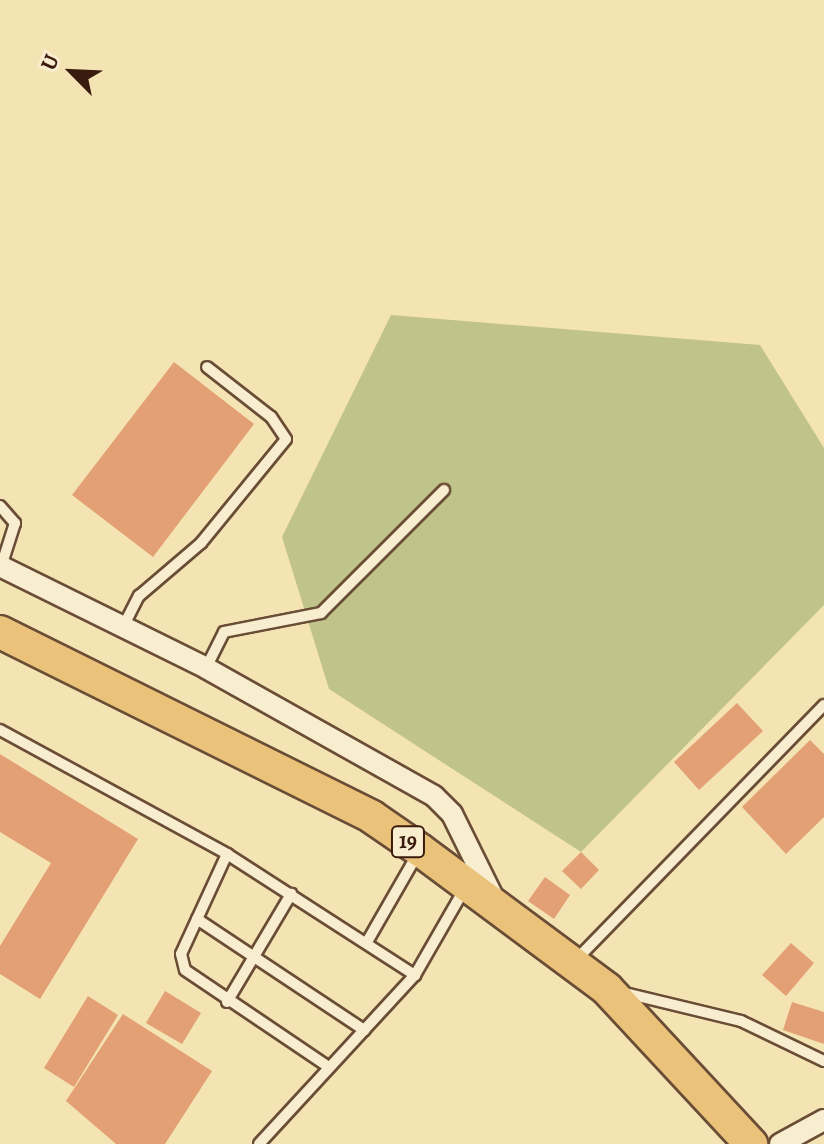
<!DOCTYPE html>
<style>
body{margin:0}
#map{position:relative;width:824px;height:1144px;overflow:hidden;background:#f5e4b3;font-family:Alegreya,serif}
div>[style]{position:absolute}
.green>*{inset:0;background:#c0c38a}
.building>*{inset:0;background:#e2a074}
.roads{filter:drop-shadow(2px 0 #6a4d36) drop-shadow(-2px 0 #6a4d36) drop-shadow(0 2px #6a4d36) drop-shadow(0 -2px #6a4d36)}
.service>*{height:10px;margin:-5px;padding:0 5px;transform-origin:5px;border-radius:5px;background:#f8edce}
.minor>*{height:20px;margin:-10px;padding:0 10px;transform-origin:10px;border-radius:10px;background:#f8edce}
.trunk>*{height:32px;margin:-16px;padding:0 16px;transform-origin:16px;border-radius:16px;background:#eac27a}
span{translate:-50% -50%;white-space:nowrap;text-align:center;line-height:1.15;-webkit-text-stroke:7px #f8edce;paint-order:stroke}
.shield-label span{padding:2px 6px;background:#f8edce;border:2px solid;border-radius:6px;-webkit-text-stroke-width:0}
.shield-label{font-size:22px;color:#3b1b0d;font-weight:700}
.north{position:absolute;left:32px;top:32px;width:80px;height:80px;-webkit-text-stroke:6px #f8edce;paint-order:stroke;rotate:294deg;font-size:22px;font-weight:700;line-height:32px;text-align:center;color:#3b1b0d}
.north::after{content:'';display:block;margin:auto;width:28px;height:36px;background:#3b1b0d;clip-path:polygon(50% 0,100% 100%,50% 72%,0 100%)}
</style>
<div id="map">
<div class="green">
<i style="clip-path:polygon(391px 315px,760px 345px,824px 448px,824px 605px,581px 852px,329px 689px,282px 537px)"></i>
</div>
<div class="building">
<i style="clip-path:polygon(174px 362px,254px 424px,153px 557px,72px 495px)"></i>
<i style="clip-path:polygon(737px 703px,763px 731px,699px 790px,674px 762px)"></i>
<i style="clip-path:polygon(810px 740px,824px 754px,824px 817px,786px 854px,742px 807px)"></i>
<i style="clip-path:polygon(0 754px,138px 839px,40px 999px,0 974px,0 946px,51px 863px,0 832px)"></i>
<i style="clip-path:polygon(581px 852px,599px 870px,581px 889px,562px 871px)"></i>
<i style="clip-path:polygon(545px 877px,570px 895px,554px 919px,528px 901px)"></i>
<i style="clip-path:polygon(791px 943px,814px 963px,786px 996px,762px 975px)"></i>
<i style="clip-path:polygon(165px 991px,201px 1013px,182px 1044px,146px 1023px)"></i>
<i style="clip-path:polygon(88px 996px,118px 1015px,74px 1087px,44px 1068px)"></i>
<i style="clip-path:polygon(792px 1002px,824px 1012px,824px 1044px,783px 1030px)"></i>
<i style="clip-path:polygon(123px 1014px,212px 1071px,165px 1144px,116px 1144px,66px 1101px)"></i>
</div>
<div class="roads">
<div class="service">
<i style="left:0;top:506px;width:23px;rotate:49deg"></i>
<i style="left:15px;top:523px;width:46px;rotate:107.7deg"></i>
<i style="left:124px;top:625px;width:33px;rotate:-63deg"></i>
<i style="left:139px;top:596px;width:82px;rotate:-40.5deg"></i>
<i style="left:201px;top:543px;width:134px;rotate:-50.7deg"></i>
<i style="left:286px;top:439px;width:27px;rotate:-124deg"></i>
<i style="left:271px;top:417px;width:81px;rotate:-142deg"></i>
<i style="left:206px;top:668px;width:40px;rotate:-63.4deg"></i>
<i style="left:224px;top:632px;width:99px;rotate:-11.1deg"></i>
<i style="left:321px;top:613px;width:174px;rotate:-45deg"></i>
<i style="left:0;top:730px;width:259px;rotate:28.6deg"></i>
<i style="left:227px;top:854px;width:224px;rotate:32.8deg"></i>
<i style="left:415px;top:975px;width:100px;rotate:-60.1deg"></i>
<i style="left:227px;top:854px;width:110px;rotate:114.7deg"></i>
<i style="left:181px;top:954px;width:16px;rotate:76deg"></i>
<i style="left:185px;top:970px;width:174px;rotate:34deg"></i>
<i style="left:197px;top:919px;width:201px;rotate:33.6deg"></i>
<i style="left:367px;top:942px;width:100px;rotate:-60.1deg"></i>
<i style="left:575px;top:961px;width:357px;rotate:-45.8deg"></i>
<i style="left:621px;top:992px;width:123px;rotate:13.6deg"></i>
<i style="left:741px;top:1021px;width:92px;rotate:25.7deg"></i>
<i style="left:227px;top:1002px;width:126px;rotate:-59.3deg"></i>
<i style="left:259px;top:1144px;width:230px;rotate:-47.3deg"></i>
</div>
<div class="minor">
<i style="left:0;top:566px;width:230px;rotate:26.3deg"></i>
<i style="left:206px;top:668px;width:261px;rotate:29.3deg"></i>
<i style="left:434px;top:796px;width:25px;rotate:45deg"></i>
<i style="left:452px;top:814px;width:99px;rotate:63.7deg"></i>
<i style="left:780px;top:1144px;width:50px;rotate:-28.6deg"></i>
</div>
<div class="trunk">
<i style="left:0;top:632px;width:415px;rotate:26.4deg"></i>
<i style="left:372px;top:817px;width:58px;rotate:34.5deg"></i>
<i style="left:420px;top:850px;width:233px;rotate:36.6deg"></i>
<i style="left:607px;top:989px;width:212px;rotate:47.1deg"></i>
</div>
</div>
<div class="shield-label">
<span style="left:408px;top:842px">19</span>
</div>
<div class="north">U</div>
</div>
